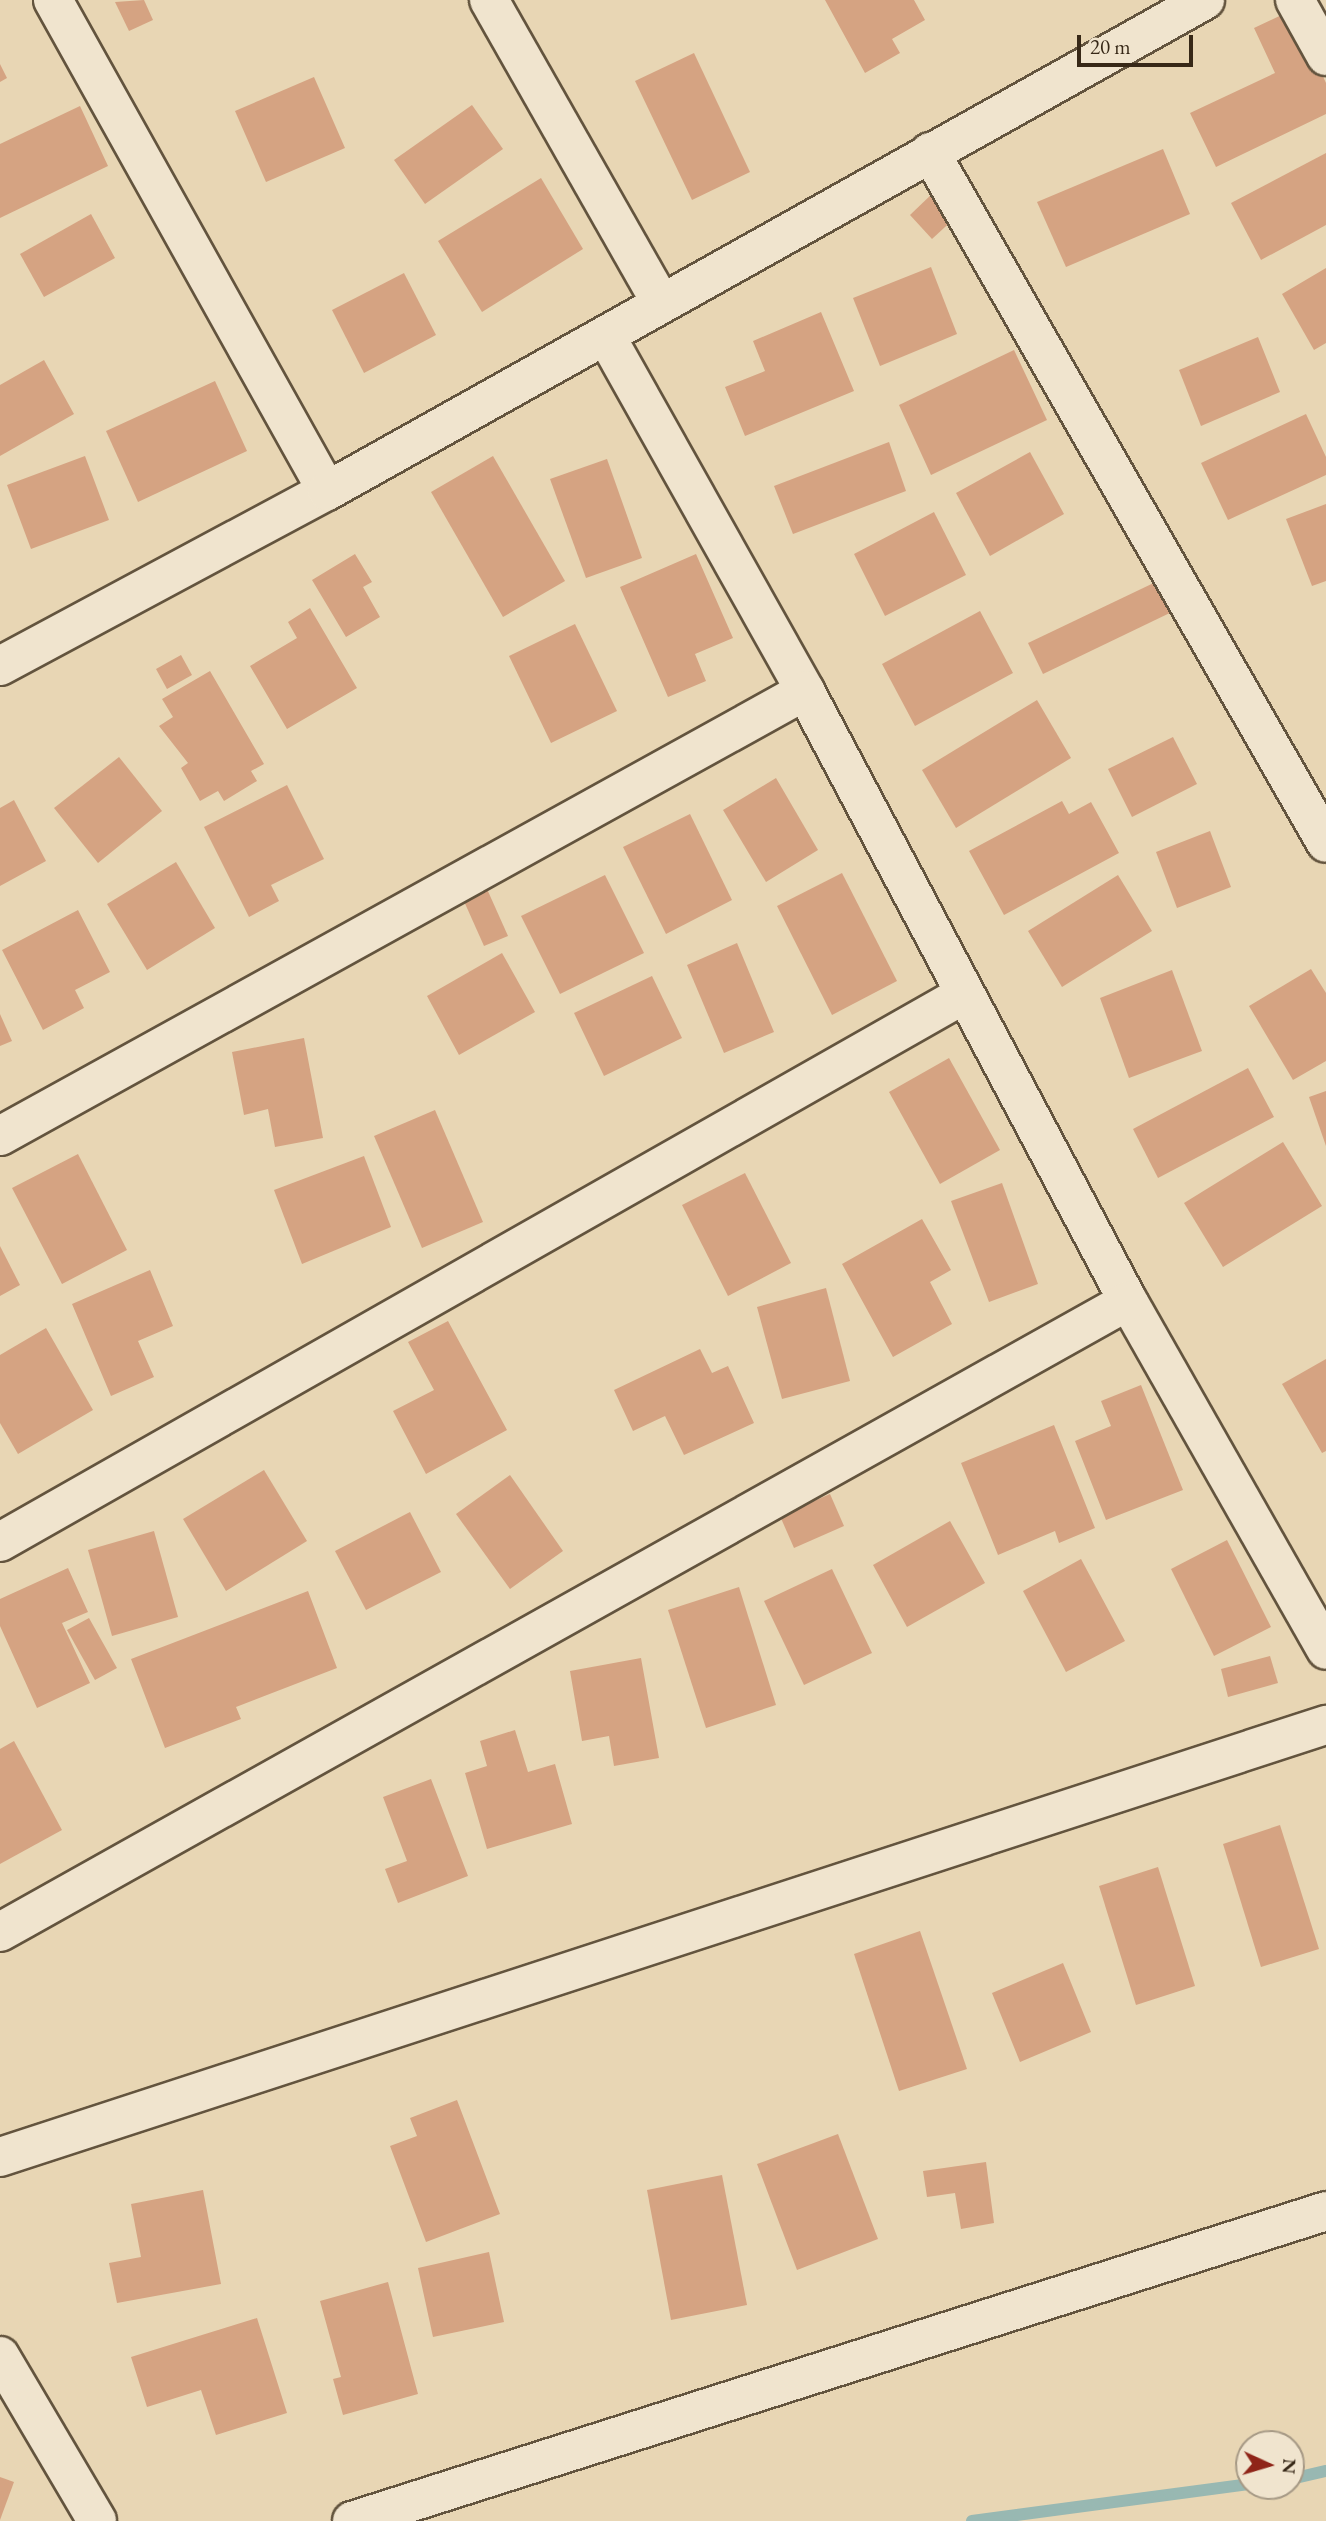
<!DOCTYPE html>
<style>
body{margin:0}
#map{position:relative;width:1326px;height:2521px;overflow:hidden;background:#e8d6b4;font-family:"EB Garamond",serif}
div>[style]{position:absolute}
.stream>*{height:12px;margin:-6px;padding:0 6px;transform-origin:6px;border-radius:6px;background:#98b8b2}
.building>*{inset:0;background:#d5a382}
.roads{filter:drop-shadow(2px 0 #63543e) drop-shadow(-2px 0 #63543e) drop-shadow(0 2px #63543e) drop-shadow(0 -2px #63543e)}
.street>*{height:38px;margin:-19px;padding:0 19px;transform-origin:19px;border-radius:19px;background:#f0e4ce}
span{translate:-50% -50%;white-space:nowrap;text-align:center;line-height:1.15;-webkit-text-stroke:5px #f0e4ce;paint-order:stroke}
.north{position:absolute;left:1235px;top:2430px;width:70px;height:70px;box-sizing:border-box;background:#f0e4ce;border:2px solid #a69985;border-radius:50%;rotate:94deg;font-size:19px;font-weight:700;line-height:28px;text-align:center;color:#372817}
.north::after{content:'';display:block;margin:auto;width:24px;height:32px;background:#8f2418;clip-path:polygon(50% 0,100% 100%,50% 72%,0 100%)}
.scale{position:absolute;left:1077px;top:35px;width:116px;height:32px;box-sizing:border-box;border:4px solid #372817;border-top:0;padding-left:9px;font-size:21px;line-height:24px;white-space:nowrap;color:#372817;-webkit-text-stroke:5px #f0e4ce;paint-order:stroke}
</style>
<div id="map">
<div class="stream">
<i style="left:1291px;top:2479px;width:36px;rotate:-13deg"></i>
<i style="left:972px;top:2521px;width:279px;rotate:-7.6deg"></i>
</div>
<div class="building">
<i style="clip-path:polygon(144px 0,153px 20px,129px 31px,115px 2px)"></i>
<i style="clip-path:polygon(825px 0,914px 0,925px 20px,892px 39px,900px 53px,865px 73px)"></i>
<i style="clip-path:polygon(1292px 10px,1326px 83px,1326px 114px,1216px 167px,1190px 113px,1275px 73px,1254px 28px)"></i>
<i style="clip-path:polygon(694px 53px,750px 172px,692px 200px,635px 81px)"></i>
<i style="clip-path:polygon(0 64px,7px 78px,0 82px)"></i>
<i style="clip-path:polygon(314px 77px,345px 148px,266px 182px,235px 111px)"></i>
<i style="clip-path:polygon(472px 105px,503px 149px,425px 204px,394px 160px)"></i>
<i style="clip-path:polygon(80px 106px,108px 166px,0 218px,0 144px)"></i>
<i style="clip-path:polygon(1163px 149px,1190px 214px,1066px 267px,1037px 202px)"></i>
<i style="clip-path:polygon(1326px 153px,1326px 225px,1261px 260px,1231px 203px)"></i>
<i style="clip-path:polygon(541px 178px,583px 249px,482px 312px,438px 241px)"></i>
<i style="clip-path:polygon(934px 192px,957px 216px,932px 239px,910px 215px)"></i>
<i style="clip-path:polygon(91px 214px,115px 258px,44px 297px,20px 254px)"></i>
<i style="clip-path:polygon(931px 267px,957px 334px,880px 366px,853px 298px)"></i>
<i style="clip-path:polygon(1326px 268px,1326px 343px,1314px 350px,1282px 294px)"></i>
<i style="clip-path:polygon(404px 273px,436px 335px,364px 373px,332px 310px)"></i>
<i style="clip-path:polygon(821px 312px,854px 391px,745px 436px,725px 387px,765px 371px,753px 341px)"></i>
<i style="clip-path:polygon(1258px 337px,1280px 392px,1201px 426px,1179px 370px)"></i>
<i style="clip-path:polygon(1014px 350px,1047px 420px,931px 475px,899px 405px)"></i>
<i style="clip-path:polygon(44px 360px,74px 414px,0 456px,0 385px)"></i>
<i style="clip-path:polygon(215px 381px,247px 451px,138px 502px,106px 431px)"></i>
<i style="clip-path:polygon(1306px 414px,1326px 457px,1326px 475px,1228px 520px,1201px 463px)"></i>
<i style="clip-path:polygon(889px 442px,906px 491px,793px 534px,774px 486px)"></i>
<i style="clip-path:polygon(1030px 452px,1064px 514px,990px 556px,956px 493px)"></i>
<i style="clip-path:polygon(85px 456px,109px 520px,31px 549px,7px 485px)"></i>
<i style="clip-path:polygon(493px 456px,565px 581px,503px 617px,431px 492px)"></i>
<i style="clip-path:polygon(607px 459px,642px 558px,586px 578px,550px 479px)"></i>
<i style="clip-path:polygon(1326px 504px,1326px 581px,1312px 586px,1286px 519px)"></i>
<i style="clip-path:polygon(934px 512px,966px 575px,885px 616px,854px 554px)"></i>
<i style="clip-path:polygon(355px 554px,372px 582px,363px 587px,380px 617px,346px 637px,312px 580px)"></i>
<i style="clip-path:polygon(696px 554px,733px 638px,695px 654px,706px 681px,668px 697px,620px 587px)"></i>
<i style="clip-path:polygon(1162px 579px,1176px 610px,1043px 674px,1028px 643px)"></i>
<i style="clip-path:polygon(310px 608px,357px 688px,287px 729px,250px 666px,297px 638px,288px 622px)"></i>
<i style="clip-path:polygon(980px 611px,1013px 673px,915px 726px,882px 664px)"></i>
<i style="clip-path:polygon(575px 624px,617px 711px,551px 743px,509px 656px)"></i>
<i style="clip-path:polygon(181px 655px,192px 675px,167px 689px,156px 669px)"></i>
<i style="clip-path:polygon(210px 671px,264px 764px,251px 771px,257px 781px,224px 801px,218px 791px,200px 801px,181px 768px,188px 763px,159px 726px,173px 717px,162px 699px)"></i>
<i style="clip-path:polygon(1037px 700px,1071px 758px,956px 828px,922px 770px)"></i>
<i style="clip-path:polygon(1173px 737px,1197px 784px,1132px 817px,1108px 769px)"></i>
<i style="clip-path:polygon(119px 757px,162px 811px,98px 863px,54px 808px)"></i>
<i style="clip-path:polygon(776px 778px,818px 850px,766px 882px,723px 810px)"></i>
<i style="clip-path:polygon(287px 785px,324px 859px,271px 885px,279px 901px,249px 917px,204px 827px)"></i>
<i style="clip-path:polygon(14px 800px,46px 861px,0 886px,0 808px)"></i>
<i style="clip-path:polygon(1062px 801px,1069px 814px,1091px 802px,1119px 853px,1004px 915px,969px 851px)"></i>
<i style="clip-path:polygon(690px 814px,732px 900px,666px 934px,623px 847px)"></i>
<i style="clip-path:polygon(1210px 831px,1231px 887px,1177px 908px,1156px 852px)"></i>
<i style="clip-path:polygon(176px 862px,215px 928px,147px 970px,107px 904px)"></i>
<i style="clip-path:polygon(842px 873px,897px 981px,832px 1015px,777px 906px)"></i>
<i style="clip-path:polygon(605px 875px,644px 953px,560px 994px,521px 916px)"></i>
<i style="clip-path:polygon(1118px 875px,1152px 931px,1062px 987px,1028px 931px)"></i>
<i style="clip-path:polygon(487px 889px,508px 936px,484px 946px,463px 899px)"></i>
<i style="clip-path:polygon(78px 910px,110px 972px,75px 990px,84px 1008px,43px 1030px,2px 950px)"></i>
<i style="clip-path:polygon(737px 943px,774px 1032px,724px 1053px,687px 965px)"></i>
<i style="clip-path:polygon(502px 953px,535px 1012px,459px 1055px,427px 996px)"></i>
<i style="clip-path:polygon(1311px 969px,1326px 993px,1326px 1061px,1293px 1080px,1249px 1006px)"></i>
<i style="clip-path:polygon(1172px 970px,1202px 1051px,1129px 1078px,1100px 998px)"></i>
<i style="clip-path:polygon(652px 976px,682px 1038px,604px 1076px,574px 1013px)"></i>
<i style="clip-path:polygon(0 1014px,12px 1041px,0 1046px)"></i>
<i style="clip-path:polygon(304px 1038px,323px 1138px,275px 1147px,268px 1109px,244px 1115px,232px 1052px)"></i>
<i style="clip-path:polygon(949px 1058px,1000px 1150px,940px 1184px,889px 1092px)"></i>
<i style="clip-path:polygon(1248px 1068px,1274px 1117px,1158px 1178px,1133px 1129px)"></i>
<i style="clip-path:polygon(1326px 1091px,1326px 1146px,1309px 1097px)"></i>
<i style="clip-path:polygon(435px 1110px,483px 1222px,422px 1248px,374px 1136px)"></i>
<i style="clip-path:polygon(1283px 1142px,1322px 1206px,1223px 1267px,1184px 1203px)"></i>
<i style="clip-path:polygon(78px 1154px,127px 1250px,62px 1284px,12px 1188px)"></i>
<i style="clip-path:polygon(364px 1156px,391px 1227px,302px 1264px,274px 1190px)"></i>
<i style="clip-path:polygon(745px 1173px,791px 1263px,728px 1296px,682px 1205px)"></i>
<i style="clip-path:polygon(1002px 1183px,1038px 1284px,989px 1302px,951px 1201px)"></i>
<i style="clip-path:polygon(922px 1219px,951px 1270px,930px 1282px,952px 1324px,893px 1357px,842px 1264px)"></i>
<i style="clip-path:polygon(0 1246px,20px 1285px,0 1296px)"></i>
<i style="clip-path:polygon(150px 1270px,173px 1326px,138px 1341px,154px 1377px,111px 1396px,72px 1304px)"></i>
<i style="clip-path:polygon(826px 1288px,850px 1381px,782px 1399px,757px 1307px)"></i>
<i style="clip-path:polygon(448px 1321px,507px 1430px,426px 1474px,393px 1411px,434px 1390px,408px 1342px)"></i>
<i style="clip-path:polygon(46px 1328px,93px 1410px,18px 1454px,0 1423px,0 1355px)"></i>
<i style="clip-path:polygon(700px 1349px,712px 1373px,728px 1366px,754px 1423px,684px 1455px,665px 1416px,633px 1431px,614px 1390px)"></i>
<i style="clip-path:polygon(1326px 1359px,1326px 1451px,1322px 1453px,1282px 1384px)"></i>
<i style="clip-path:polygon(1141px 1385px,1183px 1490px,1106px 1520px,1075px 1441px,1111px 1426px,1101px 1401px)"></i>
<i style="clip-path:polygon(1054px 1425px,1095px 1528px,1059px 1543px,1055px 1531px,998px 1555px,961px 1463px)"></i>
<i style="clip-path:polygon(264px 1470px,307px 1541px,226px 1591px,183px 1519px)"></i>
<i style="clip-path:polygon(510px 1475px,563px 1551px,510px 1589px,456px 1514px)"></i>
<i style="clip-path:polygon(830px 1494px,844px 1526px,794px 1548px,780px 1516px)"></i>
<i style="clip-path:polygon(410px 1512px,441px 1572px,366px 1610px,335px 1551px)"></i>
<i style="clip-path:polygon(950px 1521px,985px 1583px,907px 1627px,873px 1565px)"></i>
<i style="clip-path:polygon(154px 1531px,178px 1617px,112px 1636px,88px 1550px)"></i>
<i style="clip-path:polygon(1227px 1540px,1271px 1627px,1214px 1656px,1171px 1569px)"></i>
<i style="clip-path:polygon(1081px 1559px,1125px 1641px,1066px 1672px,1023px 1591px)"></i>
<i style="clip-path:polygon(68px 1568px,88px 1612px,62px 1623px,90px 1683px,37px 1708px,0 1626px,0 1599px)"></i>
<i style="clip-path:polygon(832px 1569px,872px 1653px,804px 1685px,764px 1601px)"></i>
<i style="clip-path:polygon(739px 1587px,776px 1705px,706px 1728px,668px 1610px)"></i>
<i style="clip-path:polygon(308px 1591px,337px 1668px,236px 1707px,241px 1719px,165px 1748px,131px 1659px)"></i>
<i style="clip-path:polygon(89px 1618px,117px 1668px,95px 1680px,67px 1630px)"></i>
<i style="clip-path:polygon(1270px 1656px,1278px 1683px,1228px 1697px,1221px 1669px)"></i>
<i style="clip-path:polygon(641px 1658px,659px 1758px,614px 1766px,609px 1736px,582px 1741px,570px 1671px)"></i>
<i style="clip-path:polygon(515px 1730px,528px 1772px,555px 1764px,572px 1824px,487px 1849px,465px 1773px,487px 1766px,480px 1741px)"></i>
<i style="clip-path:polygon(14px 1741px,62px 1830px,0 1864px,0 1749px)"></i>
<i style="clip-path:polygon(431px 1779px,468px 1876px,398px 1903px,385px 1869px,407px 1861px,383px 1797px)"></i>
<i style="clip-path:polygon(1280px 1825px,1319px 1949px,1261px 1967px,1223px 1844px)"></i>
<i style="clip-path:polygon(1158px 1867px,1195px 1986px,1136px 2005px,1099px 1886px)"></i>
<i style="clip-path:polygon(920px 1931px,967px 2069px,899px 2091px,854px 1954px)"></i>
<i style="clip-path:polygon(1063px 1963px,1091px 2032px,1020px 2062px,992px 1993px)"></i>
<i style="clip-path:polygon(457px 2100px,500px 2214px,426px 2242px,390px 2146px,417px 2136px,410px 2118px)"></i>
<i style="clip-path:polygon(838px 2134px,878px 2239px,797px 2270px,757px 2164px)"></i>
<i style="clip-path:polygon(986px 2162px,994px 2223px,961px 2229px,955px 2193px,927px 2197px,923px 2171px)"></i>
<i style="clip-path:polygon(722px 2175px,747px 2305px,671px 2320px,647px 2190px)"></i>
<i style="clip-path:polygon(203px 2190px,221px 2284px,117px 2303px,109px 2263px,141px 2257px,131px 2204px)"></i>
<i style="clip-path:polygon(489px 2252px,504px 2322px,433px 2337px,418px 2268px)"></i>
<i style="clip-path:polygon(388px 2282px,418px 2394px,343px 2415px,333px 2379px,341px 2377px,320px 2301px)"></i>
<i style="clip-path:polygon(257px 2318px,287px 2413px,216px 2435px,201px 2390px,147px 2407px,131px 2357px)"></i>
<i style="clip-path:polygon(0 2477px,14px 2482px,0 2520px)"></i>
</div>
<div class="roads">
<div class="street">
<i style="left:53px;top:0;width:562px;rotate:60.84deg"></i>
<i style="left:489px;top:0;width:348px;rotate:60.4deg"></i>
<i style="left:1295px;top:0;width:64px;rotate:61deg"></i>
<i style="left:930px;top:152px;width:796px;rotate:60.18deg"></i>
<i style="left:606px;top:336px;width:407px;rotate:60.7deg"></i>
<i style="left:805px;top:691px;width:690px;rotate:62.1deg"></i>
<i style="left:1128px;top:1301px;width:401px;rotate:60.4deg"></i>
<i style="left:0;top:666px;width:371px;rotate:-28.2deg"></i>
<i style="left:327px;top:491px;width:1006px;rotate:-29.22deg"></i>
<i style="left:0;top:1136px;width:920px;rotate:-28.93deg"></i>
<i style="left:0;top:1542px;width:1108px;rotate:-29.6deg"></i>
<i style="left:0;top:1932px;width:1292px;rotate:-29.22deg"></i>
<i style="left:0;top:2157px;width:1395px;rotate:-18.05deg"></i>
<i style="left:0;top:2356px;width:191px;rotate:59.5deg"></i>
<i style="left:352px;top:2521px;width:1022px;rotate:-17.65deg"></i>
</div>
</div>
<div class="north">N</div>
<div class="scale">20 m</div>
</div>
